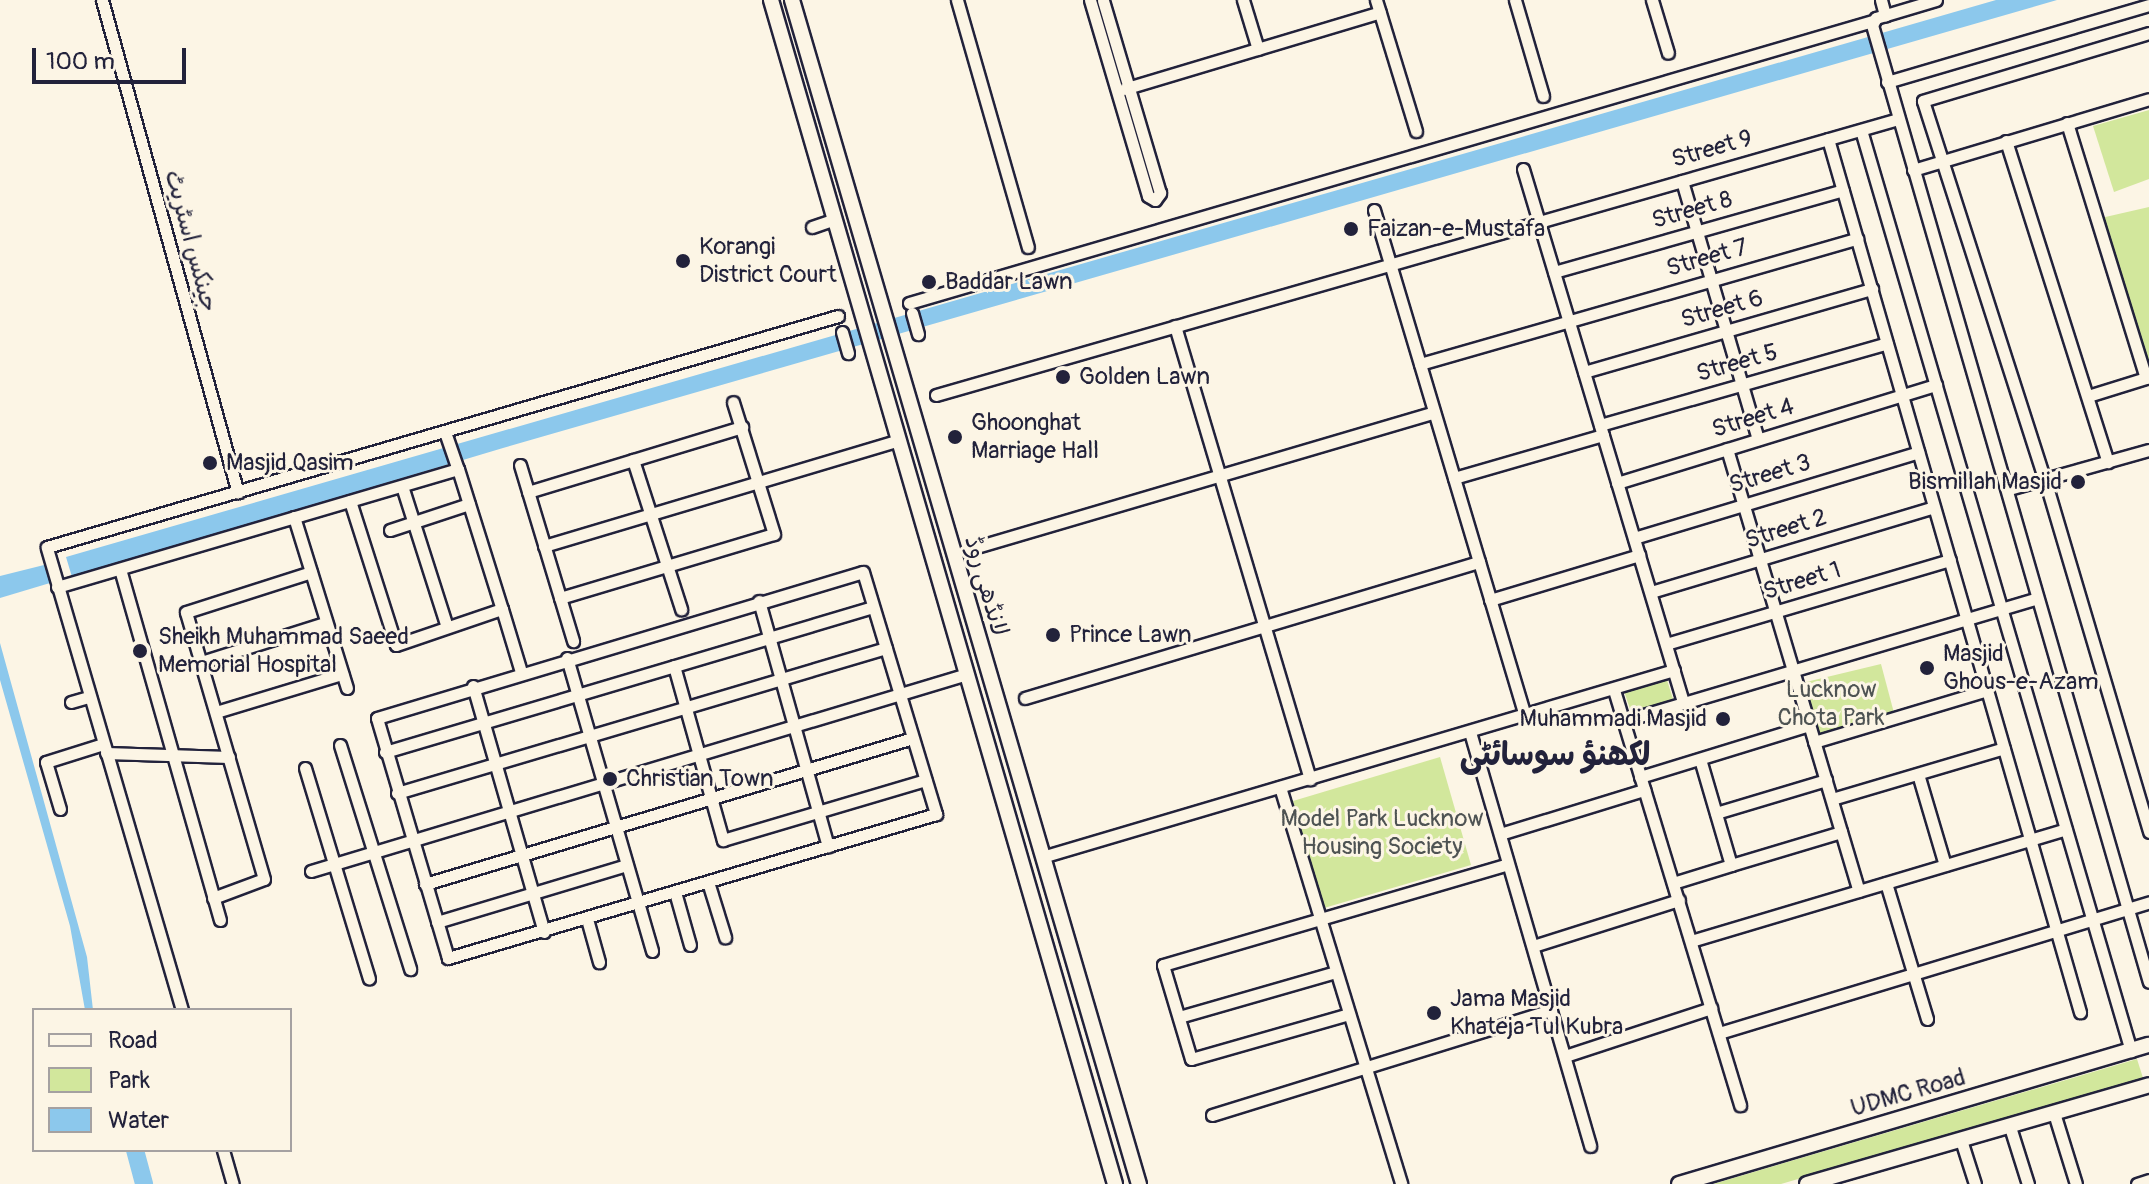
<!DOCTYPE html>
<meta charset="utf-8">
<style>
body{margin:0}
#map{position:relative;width:2149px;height:1184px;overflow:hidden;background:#fcf5e5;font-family:Pangolin,"Playpen Sans Arabic",sans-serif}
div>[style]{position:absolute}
.green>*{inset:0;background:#d2e79c}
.water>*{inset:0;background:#8cc8ec}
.river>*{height:18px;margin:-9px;padding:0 9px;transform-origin:9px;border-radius:9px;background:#8cc8ec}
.roads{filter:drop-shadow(2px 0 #22223b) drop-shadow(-2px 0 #22223b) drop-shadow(0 2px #22223b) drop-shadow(0 -2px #22223b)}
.minor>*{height:11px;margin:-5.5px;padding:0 5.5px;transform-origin:5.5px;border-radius:5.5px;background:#fcf5e5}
.major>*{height:14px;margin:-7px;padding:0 7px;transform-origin:7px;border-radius:7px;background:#fcf5e5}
.dots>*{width:22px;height:22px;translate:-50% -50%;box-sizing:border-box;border:4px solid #fcf5e5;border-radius:50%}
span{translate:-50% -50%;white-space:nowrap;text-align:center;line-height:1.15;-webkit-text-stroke:6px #fcf5e5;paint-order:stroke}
.street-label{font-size:24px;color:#22223b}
.poi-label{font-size:24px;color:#22223b}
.left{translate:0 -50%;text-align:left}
.right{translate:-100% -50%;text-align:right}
.park-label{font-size:24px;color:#4e5353}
.district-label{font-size:32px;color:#22223b;font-weight:700}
.legend{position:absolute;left:32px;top:1008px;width:260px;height:144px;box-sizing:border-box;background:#fcf5e5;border:2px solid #a5a1a1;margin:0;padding:10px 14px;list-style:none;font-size:24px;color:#22223b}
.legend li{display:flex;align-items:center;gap:16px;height:40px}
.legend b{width:40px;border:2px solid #a5a1a1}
.scale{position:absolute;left:32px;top:48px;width:154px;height:36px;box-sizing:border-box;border:4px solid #22223b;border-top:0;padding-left:10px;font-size:24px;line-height:28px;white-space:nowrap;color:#22223b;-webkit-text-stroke:6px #fcf5e5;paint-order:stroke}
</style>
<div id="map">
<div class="green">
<i style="clip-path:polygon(2149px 110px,2149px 179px,2114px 192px,2093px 126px)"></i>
<i style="clip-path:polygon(2149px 207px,2149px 363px,2101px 218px)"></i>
<i style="clip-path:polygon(1881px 664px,1894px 713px,1811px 737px,1798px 694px,1806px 682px)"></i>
<i style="clip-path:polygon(1666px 677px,1673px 699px,1631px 712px,1624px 691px)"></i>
<i style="clip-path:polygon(1440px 757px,1471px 865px,1324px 908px,1293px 801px)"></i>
<i style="clip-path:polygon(2137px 1059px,2143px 1078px,1781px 1184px,1713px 1184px)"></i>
</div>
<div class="water">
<i style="clip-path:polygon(1996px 0,2057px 0,503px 448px,72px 577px,66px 557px)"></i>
<i style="clip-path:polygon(44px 565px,50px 583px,0 598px,0 576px)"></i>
<i style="clip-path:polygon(0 643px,87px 957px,93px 1010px,85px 1010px,70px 926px,0 680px)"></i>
</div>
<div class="river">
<i style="left:135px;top:1150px;width:35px;rotate:75deg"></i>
</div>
<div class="roads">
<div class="minor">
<i style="left:102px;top:0;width:511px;rotate:74.58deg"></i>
<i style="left:957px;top:0;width:257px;rotate:74deg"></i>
<i style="left:1090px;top:0;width:204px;rotate:73.5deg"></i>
<i style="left:1148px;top:196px;width:8px;rotate:30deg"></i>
<i style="left:1155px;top:200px;width:9px;rotate:-54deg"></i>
<i style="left:1160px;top:193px;width:201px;rotate:-106.5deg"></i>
<i style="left:1243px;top:0;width:51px;rotate:73deg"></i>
<i style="left:1376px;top:0;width:137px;rotate:73deg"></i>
<i style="left:1515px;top:0;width:100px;rotate:73.7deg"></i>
<i style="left:1652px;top:0;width:55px;rotate:73.2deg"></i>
<i style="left:1881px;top:0;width:16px;rotate:75deg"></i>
<i style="left:1936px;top:0;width:63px;rotate:163.3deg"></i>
<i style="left:1876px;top:18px;width:8px;rotate:120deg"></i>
<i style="left:1872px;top:25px;width:996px;rotate:73.86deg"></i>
<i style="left:2149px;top:33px;width:236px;rotate:163.3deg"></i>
<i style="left:1923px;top:101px;width:398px;rotate:72.2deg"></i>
<i style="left:2045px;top:480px;width:367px;rotate:73.5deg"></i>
<i style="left:1887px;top:82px;width:273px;rotate:-16.4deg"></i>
<i style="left:1124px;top:89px;width:267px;rotate:-16.7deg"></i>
<i style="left:2067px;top:123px;width:267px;rotate:72.8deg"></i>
<i style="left:1861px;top:130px;width:960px;rotate:73.66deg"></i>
<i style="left:1828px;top:139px;width:909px;rotate:73.9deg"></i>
<i style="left:2006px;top:141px;width:337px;rotate:72.4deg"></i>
<i style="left:1523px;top:169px;width:556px;rotate:73.29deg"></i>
<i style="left:1913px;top:170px;width:246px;rotate:-16.7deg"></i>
<i style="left:1682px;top:181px;width:269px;rotate:73.6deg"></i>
<i style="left:1374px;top:210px;width:528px;rotate:73.38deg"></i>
<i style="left:812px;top:227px;width:24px;rotate:-19deg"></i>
<i style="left:1554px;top:272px;width:300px;rotate:-15.8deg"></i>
<i style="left:909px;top:303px;width:1003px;rotate:-16.32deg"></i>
<i style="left:912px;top:313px;width:22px;rotate:74deg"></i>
<i style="left:1175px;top:326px;width:473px;rotate:73.4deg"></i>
<i style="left:842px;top:332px;width:22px;rotate:74deg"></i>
<i style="left:1420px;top:364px;width:455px;rotate:-16deg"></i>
<i style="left:1584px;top:372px;width:300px;rotate:-16.1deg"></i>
<i style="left:936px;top:395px;width:1001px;rotate:-16.01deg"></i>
<i style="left:2088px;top:396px;width:64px;rotate:-17.3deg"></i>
<i style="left:1600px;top:425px;width:298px;rotate:-15.9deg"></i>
<i style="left:445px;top:432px;width:39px;rotate:71deg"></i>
<i style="left:1727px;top:449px;width:461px;rotate:73.4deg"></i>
<i style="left:633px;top:460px;width:157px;rotate:72.1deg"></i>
<i style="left:520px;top:465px;width:184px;rotate:73.2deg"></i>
<i style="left:1454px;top:478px;width:155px;rotate:-16.1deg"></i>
<i style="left:1617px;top:483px;width:334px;rotate:-17.1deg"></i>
<i style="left:402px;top:486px;width:148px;rotate:72.3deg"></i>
<i style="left:2009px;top:489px;width:145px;rotate:-15.6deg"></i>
<i style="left:528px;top:492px;width:224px;rotate:-16.9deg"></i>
<i style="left:350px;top:501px;width:151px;rotate:72.3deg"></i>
<i style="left:396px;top:645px;width:112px;rotate:-18.8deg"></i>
<i style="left:502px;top:609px;width:66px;rotate:73.2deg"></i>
<i style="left:294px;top:517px;width:179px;rotate:72.8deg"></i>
<i style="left:390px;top:530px;width:83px;rotate:-18.2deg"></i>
<i style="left:1634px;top:538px;width:297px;rotate:-16.8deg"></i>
<i style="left:544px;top:546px;width:370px;rotate:-16.6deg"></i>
<i style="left:980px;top:546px;width:473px;rotate:-16.4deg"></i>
<i style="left:120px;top:569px;width:365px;rotate:74.1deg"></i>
<i style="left:863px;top:572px;width:253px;rotate:73.2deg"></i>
<i style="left:936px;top:814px;width:509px;rotate:163.56deg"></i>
<i style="left:448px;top:958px;width:250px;rotate:-106.5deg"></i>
<i style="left:377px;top:718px;width:507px;rotate:-16.72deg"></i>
<i style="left:57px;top:587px;width:418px;rotate:-16.4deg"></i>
<i style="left:458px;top:469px;width:147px;rotate:72.6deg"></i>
<i style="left:1651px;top:592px;width:295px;rotate:-16.7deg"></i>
<i style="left:560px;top:598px;width:223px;rotate:-16.7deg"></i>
<i style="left:774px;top:534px;width:138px;rotate:-107.3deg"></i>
<i style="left:1490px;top:600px;width:156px;rotate:-16.8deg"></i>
<i style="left:759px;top:601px;width:255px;rotate:74.3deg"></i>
<i style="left:1666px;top:644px;width:296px;rotate:-16.5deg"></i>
<i style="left:567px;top:658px;width:305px;rotate:73.8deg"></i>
<i style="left:201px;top:662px;width:130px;rotate:-17.5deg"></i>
<i style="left:674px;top:666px;width:181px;rotate:74.3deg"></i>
<i style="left:723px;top:840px;width:211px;rotate:-16.5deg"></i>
<i style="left:473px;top:686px;width:256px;rotate:73.9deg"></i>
<i style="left:1614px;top:690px;width:434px;rotate:73.1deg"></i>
<i style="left:1025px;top:698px;width:474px;rotate:-16.7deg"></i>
<i style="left:71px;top:702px;width:19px;rotate:-16deg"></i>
<i style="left:216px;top:712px;width:132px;rotate:-16.8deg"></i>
<i style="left:1623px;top:721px;width:432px;rotate:-16.5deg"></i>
<i style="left:1470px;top:732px;width:431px;rotate:73.8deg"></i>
<i style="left:1814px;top:742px;width:181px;rotate:-16.7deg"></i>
<i style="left:340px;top:745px;width:235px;rotate:72.6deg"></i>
<i style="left:385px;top:752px;width:509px;rotate:-16.55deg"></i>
<i style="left:106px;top:753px;width:123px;rotate:1.9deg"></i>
<i style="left:305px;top:768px;width:220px;rotate:73.1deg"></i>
<i style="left:1918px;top:774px;width:95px;rotate:73.5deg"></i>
<i style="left:1640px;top:777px;width:177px;rotate:-17.1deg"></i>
<i style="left:1280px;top:787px;width:415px;rotate:73deg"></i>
<i style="left:397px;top:793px;width:510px;rotate:-16.52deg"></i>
<i style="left:1832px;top:799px;width:179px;rotate:-16.5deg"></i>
<i style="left:60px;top:809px;width:49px;rotate:-106.6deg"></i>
<i style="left:46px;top:762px;width:60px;rotate:-17.5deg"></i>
<i style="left:1716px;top:813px;width:115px;rotate:-16.7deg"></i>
<i style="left:1500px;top:834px;width:151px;rotate:-17deg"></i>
<i style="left:1042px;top:857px;width:659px;rotate:-16.48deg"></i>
<i style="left:1731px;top:865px;width:115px;rotate:-16.7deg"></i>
<i style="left:311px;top:871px;width:685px;rotate:-16.72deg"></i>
<i style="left:708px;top:882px;width:58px;rotate:72.8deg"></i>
<i style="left:1673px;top:883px;width:61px;rotate:-17.2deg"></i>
<i style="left:1731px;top:865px;width:110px;rotate:-106.3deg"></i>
<i style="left:1886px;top:883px;width:142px;rotate:73.2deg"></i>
<i style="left:425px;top:884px;width:509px;rotate:-16.66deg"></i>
<i style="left:675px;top:892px;width:55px;rotate:74.2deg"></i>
<i style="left:213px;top:898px;width:54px;rotate:-20.4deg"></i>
<i style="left:264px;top:879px;width:278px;rotate:-106.3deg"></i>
<i style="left:186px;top:612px;width:131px;rotate:-17.7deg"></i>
<i style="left:587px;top:919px;width:45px;rotate:74.4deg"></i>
<i style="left:437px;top:922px;width:198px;rotate:-16.7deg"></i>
<i style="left:1691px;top:941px;width:391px;rotate:-16.6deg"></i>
<i style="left:1533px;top:946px;width:153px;rotate:-17.5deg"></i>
<i style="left:182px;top:1010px;width:482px;rotate:-106.3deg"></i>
<i style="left:47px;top:547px;width:824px;rotate:-16.28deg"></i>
<i style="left:1349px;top:1014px;width:164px;rotate:164.1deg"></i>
<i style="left:1191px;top:1059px;width:98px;rotate:-106.6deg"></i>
<i style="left:1163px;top:965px;width:359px;rotate:-16.3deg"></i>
<i style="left:1179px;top:1017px;width:163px;rotate:-16deg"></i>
<i style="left:1719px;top:1033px;width:450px;rotate:-16.9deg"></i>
<i style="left:1565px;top:1056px;width:154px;rotate:-18.2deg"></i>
<i style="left:2054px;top:1113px;width:74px;rotate:72.8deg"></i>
<i style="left:1212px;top:1115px;width:355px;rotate:-17.2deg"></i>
<i style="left:2010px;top:1127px;width:60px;rotate:72.5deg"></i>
<i style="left:1961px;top:1140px;width:46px;rotate:72.3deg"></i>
<i style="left:223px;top:1150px;width:35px;rotate:74deg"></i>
<i style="left:2137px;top:1184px;width:13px;rotate:-18deg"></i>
</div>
<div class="major">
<i style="left:771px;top:0;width:1233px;rotate:73.8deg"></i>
<i style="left:792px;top:0;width:1234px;rotate:73.67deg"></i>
<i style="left:1679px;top:1184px;width:490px;rotate:-16.5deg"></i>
<i style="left:1807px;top:1184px;width:356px;rotate:-16.1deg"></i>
</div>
</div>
<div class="dots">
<i style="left:1351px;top:229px;background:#22223b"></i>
<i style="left:683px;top:261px;background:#22223b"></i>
<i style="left:929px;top:282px;background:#22223b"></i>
<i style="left:1063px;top:377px;background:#22223b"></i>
<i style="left:955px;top:437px;background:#22223b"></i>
<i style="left:210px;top:463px;background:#22223b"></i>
<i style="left:2078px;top:482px;background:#22223b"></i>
<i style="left:1053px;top:635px;background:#22223b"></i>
<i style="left:140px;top:651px;background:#22223b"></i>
<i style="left:1927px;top:668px;background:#22223b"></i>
<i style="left:1723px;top:719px;background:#22223b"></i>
<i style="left:610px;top:779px;background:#22223b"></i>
<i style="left:1434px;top:1013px;background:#22223b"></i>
</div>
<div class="street-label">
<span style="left:1712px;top:149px;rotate:-16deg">Street 9</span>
<span style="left:1692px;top:210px;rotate:-16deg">Street 8</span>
<span style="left:191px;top:241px;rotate:75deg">جینکس اسٹریٹ</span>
<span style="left:1707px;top:258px;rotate:-16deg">Street 7</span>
<span style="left:1722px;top:309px;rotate:-16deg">Street 6</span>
<span style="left:1737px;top:363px;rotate:-16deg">Street 5</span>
<span style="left:1753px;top:418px;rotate:-17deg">Street 4</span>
<span style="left:1770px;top:474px;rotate:-17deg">Street 3</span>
<span style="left:1786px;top:529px;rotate:-17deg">Street 2</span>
<span style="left:1802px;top:581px;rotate:-17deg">Street 1</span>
<span style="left:986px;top:586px;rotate:74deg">لانڈھی روڈ</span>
<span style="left:1908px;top:1093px;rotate:-16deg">UDMC Road</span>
</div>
<div class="poi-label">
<span class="left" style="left:1367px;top:229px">Faizan-e-Mustafa</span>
<span class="left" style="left:699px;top:261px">Korangi<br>District Court</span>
<span class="left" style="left:945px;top:282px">Baddar Lawn</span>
<span class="left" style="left:1079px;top:377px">Golden Lawn</span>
<span class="left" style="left:971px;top:437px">Ghoonghat<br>Marriage Hall</span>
<span class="left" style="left:226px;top:463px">Masjid Qasim</span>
<span class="right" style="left:2062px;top:482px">Bismillah Masjid</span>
<span class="left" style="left:1069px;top:635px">Prince Lawn</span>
<span class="left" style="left:158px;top:651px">Sheikh Muhammad Saeed<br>Memorial Hospital</span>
<span class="left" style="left:1943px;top:668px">Masjid<br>Ghous-e-Azam</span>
<span class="right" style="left:1707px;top:719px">Muhammadi Masjid</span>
<span class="left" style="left:626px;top:779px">Christian Town</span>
<span class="left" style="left:1450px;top:1013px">Jama Masjid<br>Khateja Tul Kubra</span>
</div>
<div class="park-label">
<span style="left:1831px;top:704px">Lucknow<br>Chota Park</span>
<span style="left:1382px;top:833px">Model Park Lucknow<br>Housing Society</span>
</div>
<div class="district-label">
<span style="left:1555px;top:755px">لکھنؤ سوسائٹی</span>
</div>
<ul class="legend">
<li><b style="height:10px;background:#fcf5e5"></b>Road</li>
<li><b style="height:22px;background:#d2e79c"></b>Park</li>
<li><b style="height:22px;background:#8cc8ec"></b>Water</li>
</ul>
<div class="scale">100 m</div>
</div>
